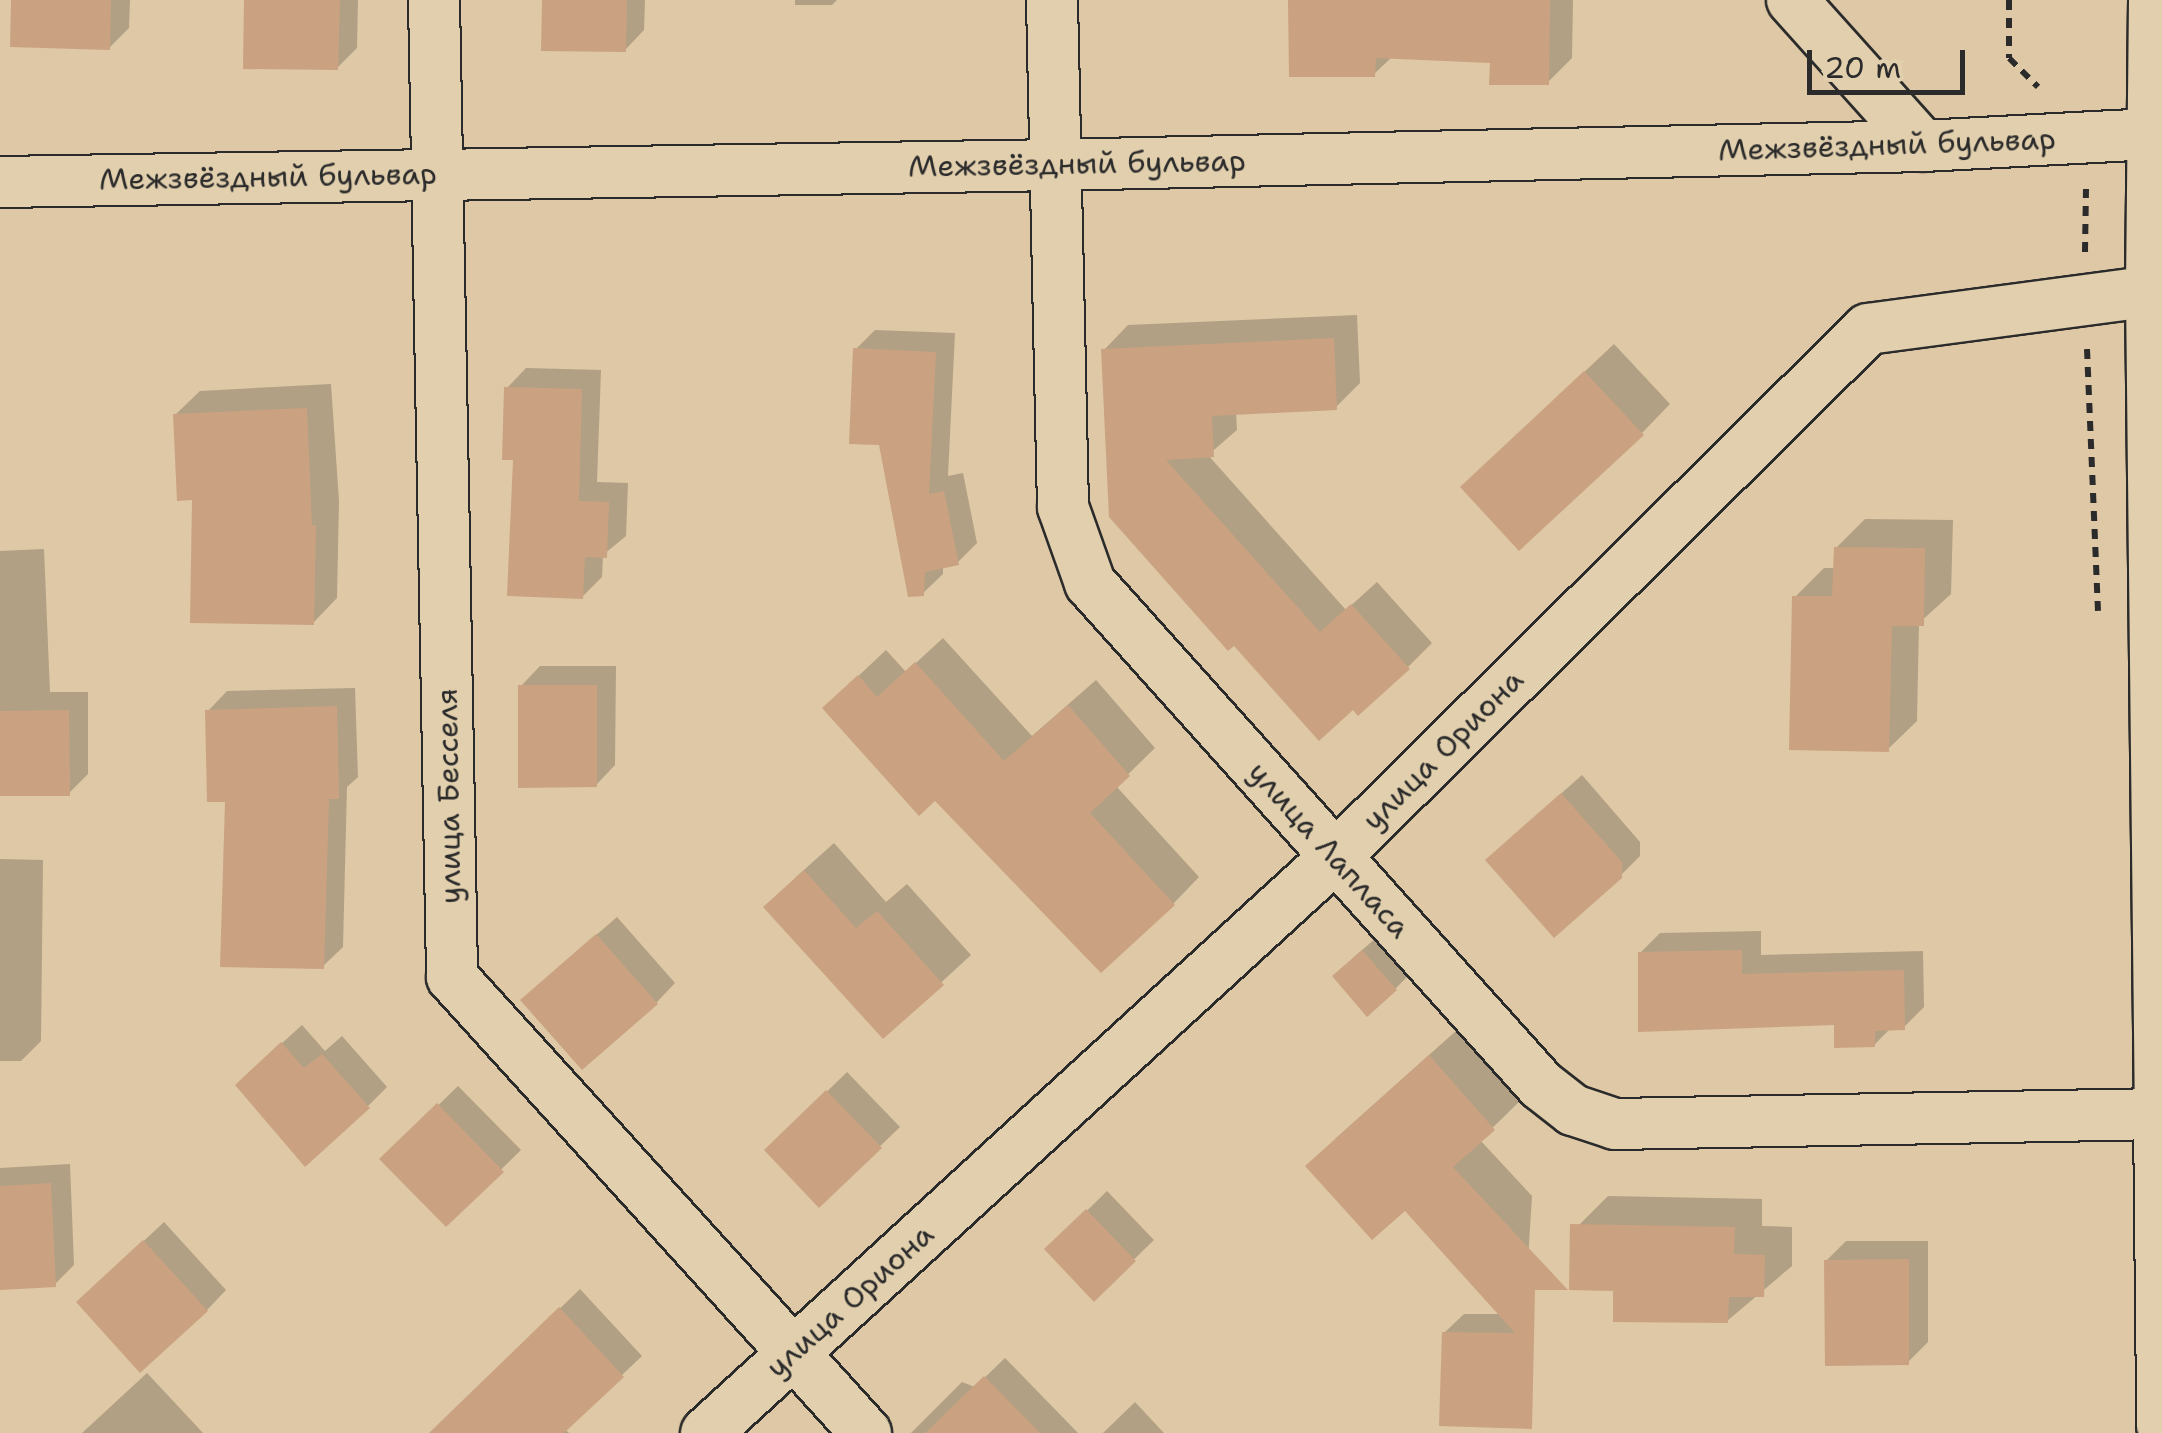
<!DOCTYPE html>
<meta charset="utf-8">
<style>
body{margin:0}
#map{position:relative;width:2162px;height:1433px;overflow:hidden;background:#dec8a5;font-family:"Shantell Sans",sans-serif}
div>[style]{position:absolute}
.shadow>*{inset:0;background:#0003}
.building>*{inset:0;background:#caa281}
.path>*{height:6px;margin-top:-3px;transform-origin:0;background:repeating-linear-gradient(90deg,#2b2b2b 0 10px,transparent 0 18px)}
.roads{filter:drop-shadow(2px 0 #2b2b2b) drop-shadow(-2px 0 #2b2b2b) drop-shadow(0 2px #2b2b2b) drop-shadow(0 -2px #2b2b2b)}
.street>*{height:50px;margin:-25px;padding:0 25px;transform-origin:25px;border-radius:25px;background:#e1cfad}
.secondary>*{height:55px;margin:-27.5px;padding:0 27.5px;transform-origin:27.5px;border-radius:27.5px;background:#e1cfad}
span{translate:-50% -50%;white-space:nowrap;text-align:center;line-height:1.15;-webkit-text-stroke:8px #e1cfad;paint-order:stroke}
.street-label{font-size:30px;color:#2b2b2b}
.scale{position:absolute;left:1807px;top:50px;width:158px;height:45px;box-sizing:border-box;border:5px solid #2b2b2b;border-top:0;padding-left:12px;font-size:30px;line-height:35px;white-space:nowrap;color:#2b2b2b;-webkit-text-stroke:8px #e1cfad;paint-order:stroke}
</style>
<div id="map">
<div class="shadow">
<i style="clip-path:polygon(13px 0,130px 0,129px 28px,109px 48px)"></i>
<i style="clip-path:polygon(247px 0,358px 0,357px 48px,337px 68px)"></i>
<i style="clip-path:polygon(545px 0,645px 0,644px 30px,625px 50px)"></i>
<i style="clip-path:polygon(795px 0,837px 0,832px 5px,795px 5px)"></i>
<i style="clip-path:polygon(1291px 0,1573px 0,1572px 58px,1548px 82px,1492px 61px,1392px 57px,1374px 74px)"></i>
<i style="clip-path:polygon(1357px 315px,1360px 383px,1336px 407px,1236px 412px,1237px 430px,1208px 455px,1346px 610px,1377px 582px,1432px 643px,1408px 667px,1234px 642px,1104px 350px,1128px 325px)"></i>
<i style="clip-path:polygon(875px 330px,955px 333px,948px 476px,963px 473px,977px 543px,957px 563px,943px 566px,943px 574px,923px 593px,856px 349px)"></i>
<i style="clip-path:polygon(1614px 344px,1670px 404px,1642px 433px,1492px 459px)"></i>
<i style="clip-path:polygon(526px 368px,601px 370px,597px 482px,628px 483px,626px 536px,603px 555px,602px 577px,582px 597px,516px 457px,507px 388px)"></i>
<i style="clip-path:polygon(331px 384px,339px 501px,337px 598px,313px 623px,194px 497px,175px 415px,200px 391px)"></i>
<i style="clip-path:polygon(1865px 519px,1953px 520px,1951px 594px,1919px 623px,1917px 721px,1888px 749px,1795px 597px,1824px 568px,1836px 568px,1836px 548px)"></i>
<i style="clip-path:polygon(44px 549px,50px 692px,88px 692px,88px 774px,69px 793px,0 794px,0 551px)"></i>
<i style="clip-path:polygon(943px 638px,1032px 736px,1096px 680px,1155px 748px,1116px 786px,1199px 877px,1173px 904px,852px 682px,886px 650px,906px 672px)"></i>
<i style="clip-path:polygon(540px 666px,616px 666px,615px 765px,596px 785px,521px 686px)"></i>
<i style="clip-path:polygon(355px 688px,358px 777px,347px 787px,343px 947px,323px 966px,227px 799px,208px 711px,227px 691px)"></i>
<i style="clip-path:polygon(1582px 775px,1640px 842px,1640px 856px,1620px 876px,1508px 841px)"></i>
<i style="clip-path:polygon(834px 843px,886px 902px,907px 884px,971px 955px,883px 1036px,795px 878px)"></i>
<i style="clip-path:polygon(0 859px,43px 860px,41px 1041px,21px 1061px,0 1061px)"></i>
<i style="clip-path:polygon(617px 917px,675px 983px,656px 1003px,543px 981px)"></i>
<i style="clip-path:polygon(1761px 931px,1761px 955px,1923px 951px,1924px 1007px,1904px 1027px,1891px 1028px,1874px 1045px,1837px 1023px,1640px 953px,1660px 933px)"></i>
<i style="clip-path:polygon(1383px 932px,1415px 969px,1395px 989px,1354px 957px)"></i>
<i style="clip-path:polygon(302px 1025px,325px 1051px,342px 1036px,387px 1087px,368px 1106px,258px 1065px)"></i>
<i style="clip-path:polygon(1457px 1030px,1520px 1101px,1480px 1140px,1532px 1196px,1519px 1406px,1444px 1333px,1464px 1314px,1501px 1314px,1405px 1207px,1335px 1139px)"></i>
<i style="clip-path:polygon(847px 1072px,900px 1127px,819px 1205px,767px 1150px)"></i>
<i style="clip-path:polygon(458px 1086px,521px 1150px,446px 1224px,383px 1159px)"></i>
<i style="clip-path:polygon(70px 1164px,74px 1265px,54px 1285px,0 1287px,0 1168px)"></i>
<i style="clip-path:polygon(1107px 1191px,1154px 1240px,1094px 1298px,1048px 1249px)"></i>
<i style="clip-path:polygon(1608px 1196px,1762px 1199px,1762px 1226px,1792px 1227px,1792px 1266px,1727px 1321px,1616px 1288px,1579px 1225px)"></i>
<i style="clip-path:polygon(164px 1222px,226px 1290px,207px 1310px,99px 1283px)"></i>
<i style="clip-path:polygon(1846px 1241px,1928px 1241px,1928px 1342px,1908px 1362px,1826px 1261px)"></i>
<i style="clip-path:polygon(580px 1289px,642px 1356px,565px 1429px,569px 1433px,432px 1433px)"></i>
<i style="clip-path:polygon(1005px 1358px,1078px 1433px,911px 1433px,962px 1382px,975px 1387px)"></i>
<i style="clip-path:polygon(147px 1373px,203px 1433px,82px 1433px)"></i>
<i style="clip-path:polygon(1135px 1402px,1164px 1433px,1103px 1433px)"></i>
</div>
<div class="building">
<i style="clip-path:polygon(11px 0,111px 0,110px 50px,10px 47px)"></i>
<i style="clip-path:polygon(244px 0,340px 0,338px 70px,243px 69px)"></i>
<i style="clip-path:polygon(542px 0,627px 0,626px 52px,541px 51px)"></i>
<i style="clip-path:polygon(1288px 0,1550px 0,1549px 85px,1489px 85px,1490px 63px,1376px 58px,1375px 77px,1289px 77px)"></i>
<i style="clip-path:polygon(1334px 338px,1337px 410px,1212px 416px,1214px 457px,1166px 460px,1320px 632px,1351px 604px,1410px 669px,1358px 716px,1353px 710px,1319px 741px,1234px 646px,1228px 651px,1109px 517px,1101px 349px)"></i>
<i style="clip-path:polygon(853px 348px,936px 352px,929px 494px,944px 491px,959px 565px,925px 572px,924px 596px,908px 597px,879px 445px,849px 444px)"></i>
<i style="clip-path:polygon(1584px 371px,1644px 435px,1519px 551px,1460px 487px)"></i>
<i style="clip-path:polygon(504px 387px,582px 389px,579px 501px,609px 502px,607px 558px,585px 557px,583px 599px,507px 596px,513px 460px,502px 460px)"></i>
<i style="clip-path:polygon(307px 408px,312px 525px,316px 525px,314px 625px,190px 623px,192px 500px,177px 501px,173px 414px)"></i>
<i style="clip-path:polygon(1834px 547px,1925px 548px,1924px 626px,1892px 626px,1889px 752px,1789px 750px,1792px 596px,1832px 596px)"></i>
<i style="clip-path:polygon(915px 662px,1004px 761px,1068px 705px,1130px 776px,1090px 813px,1175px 905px,1101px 973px,935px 801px,919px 816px,822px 708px,858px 675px,877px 697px)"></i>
<i style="clip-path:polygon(518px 685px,597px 685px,597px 787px,518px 788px)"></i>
<i style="clip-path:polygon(337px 706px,339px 799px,329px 799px,324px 969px,220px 967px,225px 802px,207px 802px,205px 710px)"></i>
<i style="clip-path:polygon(69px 710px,70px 796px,0 796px,0 711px)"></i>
<i style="clip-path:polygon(1561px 793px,1622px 862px,1622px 878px,1554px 938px,1485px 860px)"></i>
<i style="clip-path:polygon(804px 870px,856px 928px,877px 911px,944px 985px,883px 1039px,763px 907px)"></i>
<i style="clip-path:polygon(596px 934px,658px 1004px,582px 1070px,520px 1000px)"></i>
<i style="clip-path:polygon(1362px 950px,1397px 990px,1367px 1017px,1332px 976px)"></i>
<i style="clip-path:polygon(1742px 950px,1742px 974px,1904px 970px,1905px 1030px,1875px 1031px,1875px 1047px,1834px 1048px,1834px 1025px,1638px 1032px,1638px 952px)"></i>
<i style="clip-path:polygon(281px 1042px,304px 1068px,322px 1054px,370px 1108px,305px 1167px,235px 1085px)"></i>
<i style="clip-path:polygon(1429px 1055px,1495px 1130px,1453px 1167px,1568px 1290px,1535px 1290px,1532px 1429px,1439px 1426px,1442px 1332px,1515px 1333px,1405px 1211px,1372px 1240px,1305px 1166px)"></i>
<i style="clip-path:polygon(826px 1090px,882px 1148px,819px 1208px,764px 1150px)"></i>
<i style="clip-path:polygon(437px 1103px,504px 1172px,446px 1227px,379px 1159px)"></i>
<i style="clip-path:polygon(51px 1183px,56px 1287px,0 1290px,0 1186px)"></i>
<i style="clip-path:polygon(1086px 1209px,1136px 1261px,1094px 1302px,1044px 1249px)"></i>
<i style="clip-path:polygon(1570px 1224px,1735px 1227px,1734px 1254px,1765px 1255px,1764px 1297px,1729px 1297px,1728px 1323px,1613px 1322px,1613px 1291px,1569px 1290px)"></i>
<i style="clip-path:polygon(143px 1240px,208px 1311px,140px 1373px,76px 1302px)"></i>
<i style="clip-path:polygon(1909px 1259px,1909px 1365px,1825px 1366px,1824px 1260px)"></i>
<i style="clip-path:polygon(559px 1307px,624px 1377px,564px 1433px,429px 1433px)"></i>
<i style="clip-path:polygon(984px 1376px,1040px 1433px,925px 1433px)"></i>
</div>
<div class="path">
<i style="left:2009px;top:0;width:58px;rotate:90deg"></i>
<i style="left:2009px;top:58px;width:41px;rotate:45deg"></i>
<i style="left:2085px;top:252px;width:63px;rotate:-89.1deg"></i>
<i style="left:2087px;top:349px;width:262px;rotate:87.6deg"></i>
</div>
<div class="roads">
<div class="street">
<i style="left:434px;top:0;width:977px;rotate:88.94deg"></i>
<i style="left:452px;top:977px;width:616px;rotate:47.76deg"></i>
<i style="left:1052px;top:0;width:507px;rotate:88.76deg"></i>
<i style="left:1063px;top:507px;width:81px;rotate:70.4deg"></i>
<i style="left:1090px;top:583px;width:675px;rotate:48.06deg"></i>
<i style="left:1541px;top:1085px;width:41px;rotate:38deg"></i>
<i style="left:1573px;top:1110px;width:44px;rotate:18.4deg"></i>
<i style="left:1615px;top:1124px;width:544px;rotate:-1.05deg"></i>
<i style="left:2159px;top:1114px;width:312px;rotate:89.4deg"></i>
<i style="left:1792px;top:0;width:196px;rotate:48.1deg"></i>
<i style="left:0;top:182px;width:1053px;rotate:-0.92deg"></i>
<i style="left:1053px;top:165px;width:870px;rotate:-1.25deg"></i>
<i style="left:1923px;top:146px;width:232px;rotate:-3deg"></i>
<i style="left:706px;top:1433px;width:853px;rotate:-42.48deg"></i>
<i style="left:1335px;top:857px;width:750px;rotate:-44.73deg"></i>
<i style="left:1868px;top:329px;width:288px;rotate:-7.6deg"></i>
</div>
<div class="secondary">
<i style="left:2156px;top:0;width:291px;rotate:90.6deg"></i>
<i style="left:2153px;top:291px;width:837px;rotate:89.38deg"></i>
</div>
</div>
<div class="street-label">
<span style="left:1887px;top:145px;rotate:-2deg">Межзвёздный бульвар</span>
<span style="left:1077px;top:164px;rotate:-1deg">Межзвёздный бульвар</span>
<span style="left:268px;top:177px;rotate:-1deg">Межзвёздный бульвар</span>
<span style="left:1443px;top:750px;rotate:-45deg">улица Ориона</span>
<span style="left:449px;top:796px;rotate:-91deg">улица Бесселя</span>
<span style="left:1329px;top:850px;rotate:48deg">улица Лапласа</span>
<span style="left:850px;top:1301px;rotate:-42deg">улица Ориона</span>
</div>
<div class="scale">20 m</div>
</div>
